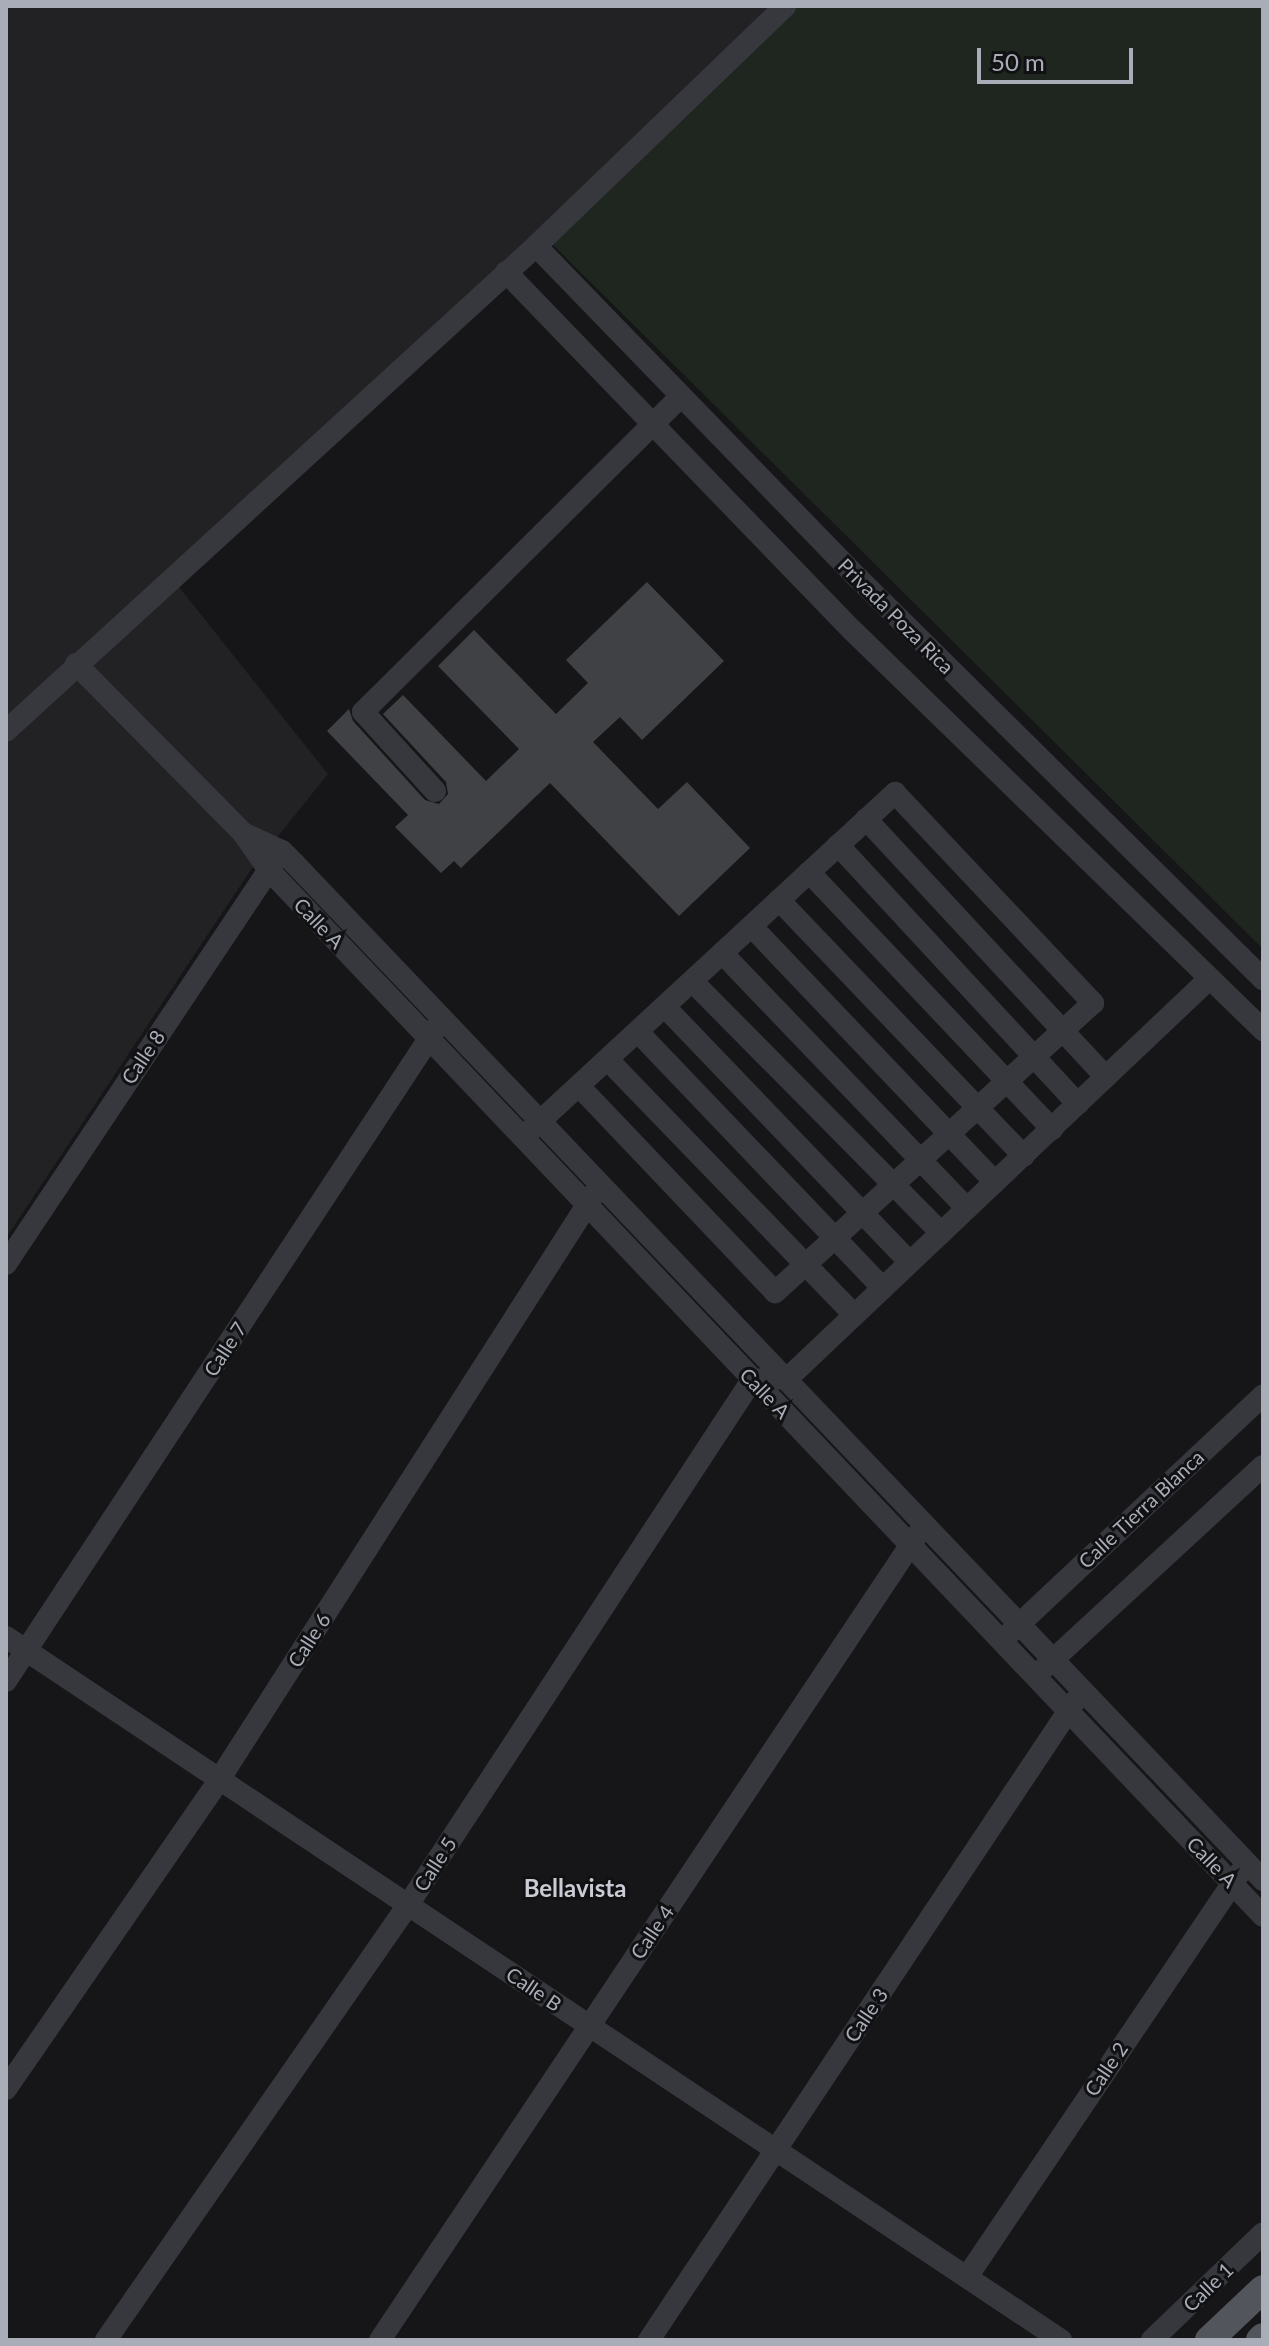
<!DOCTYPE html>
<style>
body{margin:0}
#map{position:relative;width:1269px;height:2346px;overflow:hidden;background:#161618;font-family:Lato,sans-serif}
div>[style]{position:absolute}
.built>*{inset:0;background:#222225}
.green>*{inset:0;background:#1e261f}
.building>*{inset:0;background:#404145}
.minor>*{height:22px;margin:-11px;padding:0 11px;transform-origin:11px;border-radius:11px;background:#37383d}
.major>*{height:28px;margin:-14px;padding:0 14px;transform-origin:14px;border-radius:14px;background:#53555c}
span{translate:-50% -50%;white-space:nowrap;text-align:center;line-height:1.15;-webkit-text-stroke:6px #111113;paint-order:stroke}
.street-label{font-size:20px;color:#a8adb8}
.quarter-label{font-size:24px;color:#c9ccd4;font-weight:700}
.frame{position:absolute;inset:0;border:8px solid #a8adb8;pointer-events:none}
.scale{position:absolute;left:977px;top:48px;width:156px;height:36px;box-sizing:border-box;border:4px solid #a8adb8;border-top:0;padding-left:10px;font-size:24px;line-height:28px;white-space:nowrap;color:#a8adb8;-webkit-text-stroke:6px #111113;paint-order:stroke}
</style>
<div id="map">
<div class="built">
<i style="clip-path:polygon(6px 6px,798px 6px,175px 582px,328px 774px,250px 871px,6px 1238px)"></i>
</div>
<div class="green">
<i style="clip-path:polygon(798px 6px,1263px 6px,1263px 949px,548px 240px)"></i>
</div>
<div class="building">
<i style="clip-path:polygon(647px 582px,724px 661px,642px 740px,620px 717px,593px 742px,658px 809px,687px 782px,750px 848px,679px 916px,550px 783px,461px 868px,454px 861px,441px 873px,395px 827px,408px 815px,327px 731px,349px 709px,353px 721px,425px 800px,439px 804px,448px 794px,446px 782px,383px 714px,403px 695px,486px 781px,519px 749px,438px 666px,474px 630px,556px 714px,588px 683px,566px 660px)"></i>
</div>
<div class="minor">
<i style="left:536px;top:246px;width:463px;rotate:45.9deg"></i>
<i style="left:858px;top:578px;width:570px;rotate:44.72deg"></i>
<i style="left:506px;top:272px;width:498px;rotate:46deg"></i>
<i style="left:852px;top:630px;width:574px;rotate:44.22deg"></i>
<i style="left:76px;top:664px;width:238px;rotate:45.3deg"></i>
<i style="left:243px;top:833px;width:44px;rotate:55.2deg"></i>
<i style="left:268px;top:869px;width:1444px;rotate:46.46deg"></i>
<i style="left:6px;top:731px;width:718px;rotate:-42.46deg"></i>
<i style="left:536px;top:246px;width:346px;rotate:-43.9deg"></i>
<i style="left:435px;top:791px;width:107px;rotate:-132.3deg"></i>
<i style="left:363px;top:712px;width:448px;rotate:-44.8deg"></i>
<i style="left:866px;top:819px;width:352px;rotate:47.1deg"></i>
<i style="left:245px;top:834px;width:41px;rotate:24.7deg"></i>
<i style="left:282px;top:851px;width:17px;rotate:45deg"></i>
<i style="left:294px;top:863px;width:1405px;rotate:46.38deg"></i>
<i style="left:838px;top:845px;width:353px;rotate:47.2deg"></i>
<i style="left:809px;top:872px;width:354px;rotate:46.6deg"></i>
<i style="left:779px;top:900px;width:354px;rotate:46.3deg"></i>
<i style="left:752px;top:927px;width:352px;rotate:46.4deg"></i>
<i style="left:723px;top:954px;width:352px;rotate:46.2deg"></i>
<i style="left:693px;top:982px;width:353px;rotate:45.3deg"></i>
<i style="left:666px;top:1008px;width:352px;rotate:46.2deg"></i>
<i style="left:639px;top:1033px;width:353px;rotate:46.3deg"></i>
<i style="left:609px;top:1061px;width:353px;rotate:46deg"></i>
<i style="left:523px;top:1137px;width:507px;rotate:-42.76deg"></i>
<i style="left:895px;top:793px;width:289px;rotate:46.7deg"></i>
<i style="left:1093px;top:1003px;width:430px;rotate:137.7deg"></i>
<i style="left:775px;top:1292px;width:282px;rotate:-133.6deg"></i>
<i style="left:6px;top:1264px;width:487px;rotate:-56.3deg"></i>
<i style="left:1011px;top:1632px;width:346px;rotate:-43.2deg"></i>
<i style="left:6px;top:1637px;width:1268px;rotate:33.68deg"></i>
<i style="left:1044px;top:1668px;width:298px;rotate:-42.7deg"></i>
<i style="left:6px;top:1681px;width:782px;rotate:-56.64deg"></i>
<i style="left:6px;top:2089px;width:375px;rotate:-55.4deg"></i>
<i style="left:219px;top:1780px;width:696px;rotate:-57.38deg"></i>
<i style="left:967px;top:2277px;width:487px;rotate:-56deg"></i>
<i style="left:106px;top:2340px;width:530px;rotate:-55.23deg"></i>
<i style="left:408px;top:1905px;width:628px;rotate:-56.77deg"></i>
<i style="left:752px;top:1380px;width:36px;rotate:-3deg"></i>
<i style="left:788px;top:1378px;width:580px;rotate:-43.46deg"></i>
<i style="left:380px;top:2340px;width:968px;rotate:-56.29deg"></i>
<i style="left:649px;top:2340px;width:768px;rotate:-56.31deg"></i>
<i style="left:1152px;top:2340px;width:154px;rotate:-43.9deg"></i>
</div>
<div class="major">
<i style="left:1209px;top:2340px;width:74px;rotate:-43.4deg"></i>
<i style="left:1260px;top:2340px;width:4px;rotate:-45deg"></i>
</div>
<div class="street-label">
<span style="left:896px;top:616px;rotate:45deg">Privada Poza Rica</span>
<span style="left:319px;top:923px;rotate:46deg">Calle A</span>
<span style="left:143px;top:1057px;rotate:-56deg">Calle 8</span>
<span style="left:225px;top:1349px;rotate:-57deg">Calle 7</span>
<span style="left:765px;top:1393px;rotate:46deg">Calle A</span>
<span style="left:1141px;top:1509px;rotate:-43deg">Calle Tierra Blanca</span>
<span style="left:309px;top:1640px;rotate:-57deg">Calle 6</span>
<span style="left:1212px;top:1862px;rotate:46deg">Calle A</span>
<span style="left:435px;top:1864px;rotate:-57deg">Calle 5</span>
<span style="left:652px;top:1932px;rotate:-56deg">Calle 4</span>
<span style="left:534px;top:1989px;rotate:34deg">Calle B</span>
<span style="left:866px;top:2015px;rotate:-56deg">Calle 3</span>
<span style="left:1106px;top:2069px;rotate:-56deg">Calle 2</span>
<span style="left:1208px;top:2287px;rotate:-44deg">Calle 1</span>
</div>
<div class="quarter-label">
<span style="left:575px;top:1888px">Bellavista</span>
</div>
<div class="frame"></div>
<div class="scale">50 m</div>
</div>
